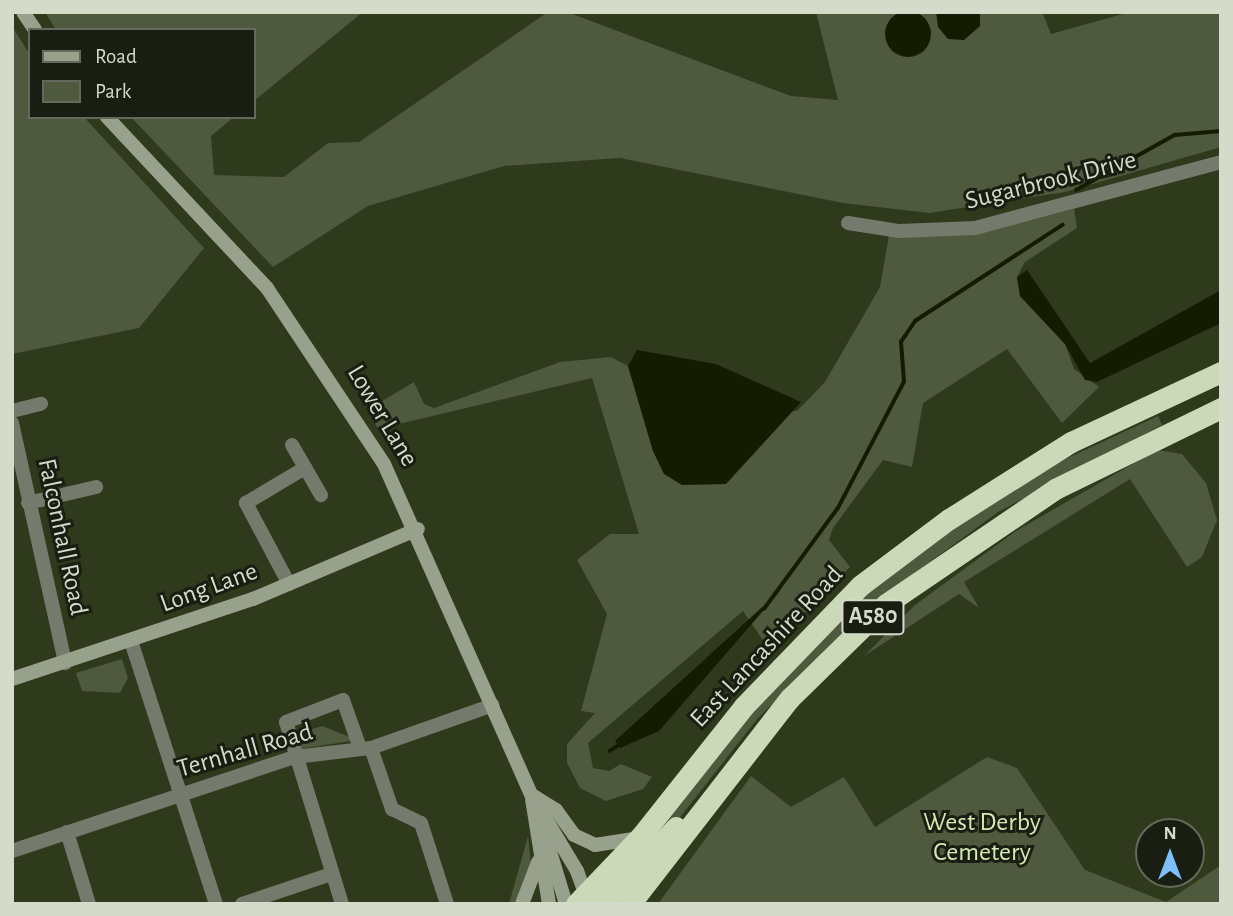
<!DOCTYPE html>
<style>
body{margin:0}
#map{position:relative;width:1233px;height:916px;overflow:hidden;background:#2f391c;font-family:"Alegreya Sans",sans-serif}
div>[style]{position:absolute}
.green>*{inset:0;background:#4e593d}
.water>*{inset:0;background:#131c03}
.round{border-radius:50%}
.stream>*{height:3.5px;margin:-1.75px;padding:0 1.75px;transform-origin:1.75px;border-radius:1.75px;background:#131c03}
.street>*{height:14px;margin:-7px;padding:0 7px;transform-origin:7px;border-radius:7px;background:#757a6d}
.secondary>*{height:14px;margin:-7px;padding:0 7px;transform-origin:7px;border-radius:7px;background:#98a18c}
.highway>*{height:21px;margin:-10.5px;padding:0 10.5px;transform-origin:10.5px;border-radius:10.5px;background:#ccd9b9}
span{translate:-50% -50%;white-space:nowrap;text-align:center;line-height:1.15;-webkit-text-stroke:6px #1a1e12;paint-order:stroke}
.shield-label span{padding:2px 5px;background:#1a1e12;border:2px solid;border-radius:5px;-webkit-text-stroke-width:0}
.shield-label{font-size:24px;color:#d4dbc9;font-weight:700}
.street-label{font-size:26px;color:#d4dbc9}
.park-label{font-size:26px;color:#d4e9b2}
.frame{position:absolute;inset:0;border:14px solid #d4dbc9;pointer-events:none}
.legend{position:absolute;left:28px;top:28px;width:228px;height:91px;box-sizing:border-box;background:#1a1e12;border:2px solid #646a5b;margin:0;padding:9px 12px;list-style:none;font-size:21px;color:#d4dbc9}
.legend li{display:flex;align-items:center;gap:14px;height:35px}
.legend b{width:35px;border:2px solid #646a5b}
.north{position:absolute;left:1135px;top:818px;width:70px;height:70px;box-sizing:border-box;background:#1a1e12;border:2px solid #646a5b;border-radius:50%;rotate:0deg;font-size:19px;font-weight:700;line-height:28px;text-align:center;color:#d4dbc9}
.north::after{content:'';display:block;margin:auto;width:24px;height:32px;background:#7ebef9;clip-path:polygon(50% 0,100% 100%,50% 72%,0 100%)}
</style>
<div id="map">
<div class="green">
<i style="clip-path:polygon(45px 12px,363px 12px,254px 101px,254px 30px,56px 30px)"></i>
<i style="clip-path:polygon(548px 12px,567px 12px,791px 96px,838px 100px,816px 12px,1042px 12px,1051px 34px,1130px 12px,1221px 12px,1221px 147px,1065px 192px,929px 213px,843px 203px,620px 158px,504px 166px,368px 206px,273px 267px,131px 117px,234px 117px,211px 136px,214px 175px,284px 177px,328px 143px,359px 142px)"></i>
<i style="clip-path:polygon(12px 26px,30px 55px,30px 117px,84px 117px,204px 248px,139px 328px,12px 354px)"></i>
<i style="clip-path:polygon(1074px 209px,1077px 228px,1025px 262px,1017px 277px,1020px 296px,1065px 344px,1074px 369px,1099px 387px,1062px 423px,1007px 349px,923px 403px,912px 467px,883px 460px,833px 528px,829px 540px,850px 567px,769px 649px,743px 611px,588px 743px,593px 768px,609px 771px,621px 764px,652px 777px,643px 789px,606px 801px,580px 788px,567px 763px,567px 744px,595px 713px,581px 711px,607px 614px,577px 560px,610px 534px,639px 534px,592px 378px,378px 429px,367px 410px,414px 382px,424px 404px,434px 408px,560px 362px,611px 357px,628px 366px,653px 451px,798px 410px,825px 382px,880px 287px,889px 235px,1028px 221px)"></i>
<i style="clip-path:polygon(1158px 416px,1162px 425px,998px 512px,885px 595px,758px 718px,674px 825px,659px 827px,738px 726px,873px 586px,1016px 482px)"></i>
<i style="clip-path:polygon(1157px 450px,1182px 454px,1206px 483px,1217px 520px,1202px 557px,1187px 567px,1130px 479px,964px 582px,979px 608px,959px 594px,864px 656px,915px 605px,1016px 531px)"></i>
<i style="clip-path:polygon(122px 659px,128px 678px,120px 693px,82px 691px,76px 673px)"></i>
<i style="clip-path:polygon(322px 726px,350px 737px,351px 741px,300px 749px,296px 734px)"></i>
<i style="clip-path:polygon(987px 757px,1017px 768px,1085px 870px,1166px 902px,1221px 865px,1221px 904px,658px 904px,751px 776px,791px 807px,844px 777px,875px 827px)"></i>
<i style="clip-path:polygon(528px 836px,531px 864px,517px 904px,509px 904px)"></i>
</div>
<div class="water">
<i class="round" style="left:885px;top:11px;width:46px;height:46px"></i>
<i style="clip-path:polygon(936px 12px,980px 12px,980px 26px,964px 40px,948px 39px,938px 27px)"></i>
<i style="clip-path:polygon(1027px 270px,1090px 363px,1221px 290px,1221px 323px,1097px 382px,1085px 380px,1065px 344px,1020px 296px,1017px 277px)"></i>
<i style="clip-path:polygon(637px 350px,716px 364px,801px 402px,726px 484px,682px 485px,664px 474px,653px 451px,628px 366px)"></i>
<i style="clip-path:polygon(781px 590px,659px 731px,620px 748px,615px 741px)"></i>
</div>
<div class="stream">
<i style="left:1076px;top:190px;width:113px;rotate:-29.1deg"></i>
<i style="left:1175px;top:135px;width:46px;rotate:-5deg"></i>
<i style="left:764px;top:609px;width:125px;rotate:-53.8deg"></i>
<i style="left:838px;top:508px;width:142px;rotate:-62.4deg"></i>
<i style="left:904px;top:382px;width:40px;rotate:-94.3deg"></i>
<i style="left:901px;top:342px;width:25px;rotate:-56deg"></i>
<i style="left:915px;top:321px;width:176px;rotate:-33.1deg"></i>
<i style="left:610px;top:751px;width:12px;rotate:-35deg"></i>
</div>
<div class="street">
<i style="left:848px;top:223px;width:52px;rotate:8.9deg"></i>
<i style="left:899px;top:231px;width:76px;rotate:-2.3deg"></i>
<i style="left:975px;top:228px;width:255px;rotate:-15deg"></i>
<i style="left:12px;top:411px;width:30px;rotate:-14deg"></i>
<i style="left:12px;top:423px;width:246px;rotate:77.5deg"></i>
<i style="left:292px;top:445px;width:58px;rotate:59.9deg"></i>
<i style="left:28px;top:503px;width:70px;rotate:-13.2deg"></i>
<i style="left:289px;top:584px;width:92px;rotate:-118deg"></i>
<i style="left:246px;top:503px;width:69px;rotate:-30.7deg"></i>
<i style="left:131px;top:641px;width:276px;rotate:72.1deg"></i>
<i style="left:371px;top:748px;width:65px;rotate:71deg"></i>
<i style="left:392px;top:809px;width:32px;rotate:26deg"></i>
<i style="left:421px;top:823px;width:85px;rotate:72.2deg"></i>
<i style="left:67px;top:832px;width:75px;rotate:73deg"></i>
<i style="left:12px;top:851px;width:298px;rotate:-18.4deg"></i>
<i style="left:295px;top:757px;width:77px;rotate:-6.8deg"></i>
<i style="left:371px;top:748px;width:129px;rotate:-19.4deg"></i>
<i style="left:242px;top:904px;width:94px;rotate:-18.6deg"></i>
<i style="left:342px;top:904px;width:190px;rotate:-107.1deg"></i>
<i style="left:286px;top:722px;width:61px;rotate:-21.1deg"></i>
<i style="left:343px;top:700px;width:51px;rotate:70.5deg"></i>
</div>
<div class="secondary">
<i style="left:23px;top:12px;width:22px;rotate:56deg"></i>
<i style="left:107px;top:117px;width:234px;rotate:46.9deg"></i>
<i style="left:267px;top:288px;width:211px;rotate:56.4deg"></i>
<i style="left:384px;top:464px;width:361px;rotate:66deg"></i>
<i style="left:531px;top:794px;width:90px;rotate:59.1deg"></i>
<i style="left:577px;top:871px;width:30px;rotate:70deg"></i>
<i style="left:12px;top:679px;width:254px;rotate:-18.4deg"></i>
<i style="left:253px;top:599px;width:179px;rotate:-23deg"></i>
<i style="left:535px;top:797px;width:25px;rotate:32deg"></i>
<i style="left:556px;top:810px;width:31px;rotate:54deg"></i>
<i style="left:574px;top:835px;width:23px;rotate:25deg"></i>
<i style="left:595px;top:845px;width:39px;rotate:-9deg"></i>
<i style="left:532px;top:799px;width:106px;rotate:80.8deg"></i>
<i style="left:542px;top:825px;width:83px;rotate:73.1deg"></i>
<i style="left:522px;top:904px;width:45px;rotate:-69.1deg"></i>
</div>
<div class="highway">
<i style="left:576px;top:904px;width:94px;rotate:-46.3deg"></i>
<i style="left:641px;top:836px;width:166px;rotate:-51.6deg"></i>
<i style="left:744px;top:706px;width:168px;rotate:-46deg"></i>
<i style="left:861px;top:585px;width:110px;rotate:-36.9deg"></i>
<i style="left:949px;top:519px;width:144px;rotate:-32.3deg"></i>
<i style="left:1071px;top:442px;width:166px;rotate:-25deg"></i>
<i style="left:603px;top:904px;width:106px;rotate:-46.5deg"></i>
<i style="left:630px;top:904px;width:261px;rotate:-52.2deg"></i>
<i style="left:790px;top:698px;width:134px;rotate:-44.4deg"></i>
<i style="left:886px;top:604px;width:204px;rotate:-34.2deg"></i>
<i style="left:1055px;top:489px;width:185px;rotate:-26deg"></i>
</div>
<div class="shield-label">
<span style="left:873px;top:617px">A580</span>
</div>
<div class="street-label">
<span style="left:1051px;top:181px;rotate:-14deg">Sugarbrook Drive</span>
<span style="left:382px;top:416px;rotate:59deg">Lower Lane</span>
<span style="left:62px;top:537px;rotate:78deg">Falconhall Road</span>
<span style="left:209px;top:588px;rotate:-20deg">Long Lane</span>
<span style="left:767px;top:647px;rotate:-47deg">East Lancashire Road</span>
<span style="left:245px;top:751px;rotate:-16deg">Ternhall Road</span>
</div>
<div class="park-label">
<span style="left:982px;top:838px">West Derby<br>Cemetery</span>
</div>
<div class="frame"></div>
<ul class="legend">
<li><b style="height:9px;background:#98a18c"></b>Road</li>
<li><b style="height:19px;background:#4e593d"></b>Park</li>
</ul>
<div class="north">N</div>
</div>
